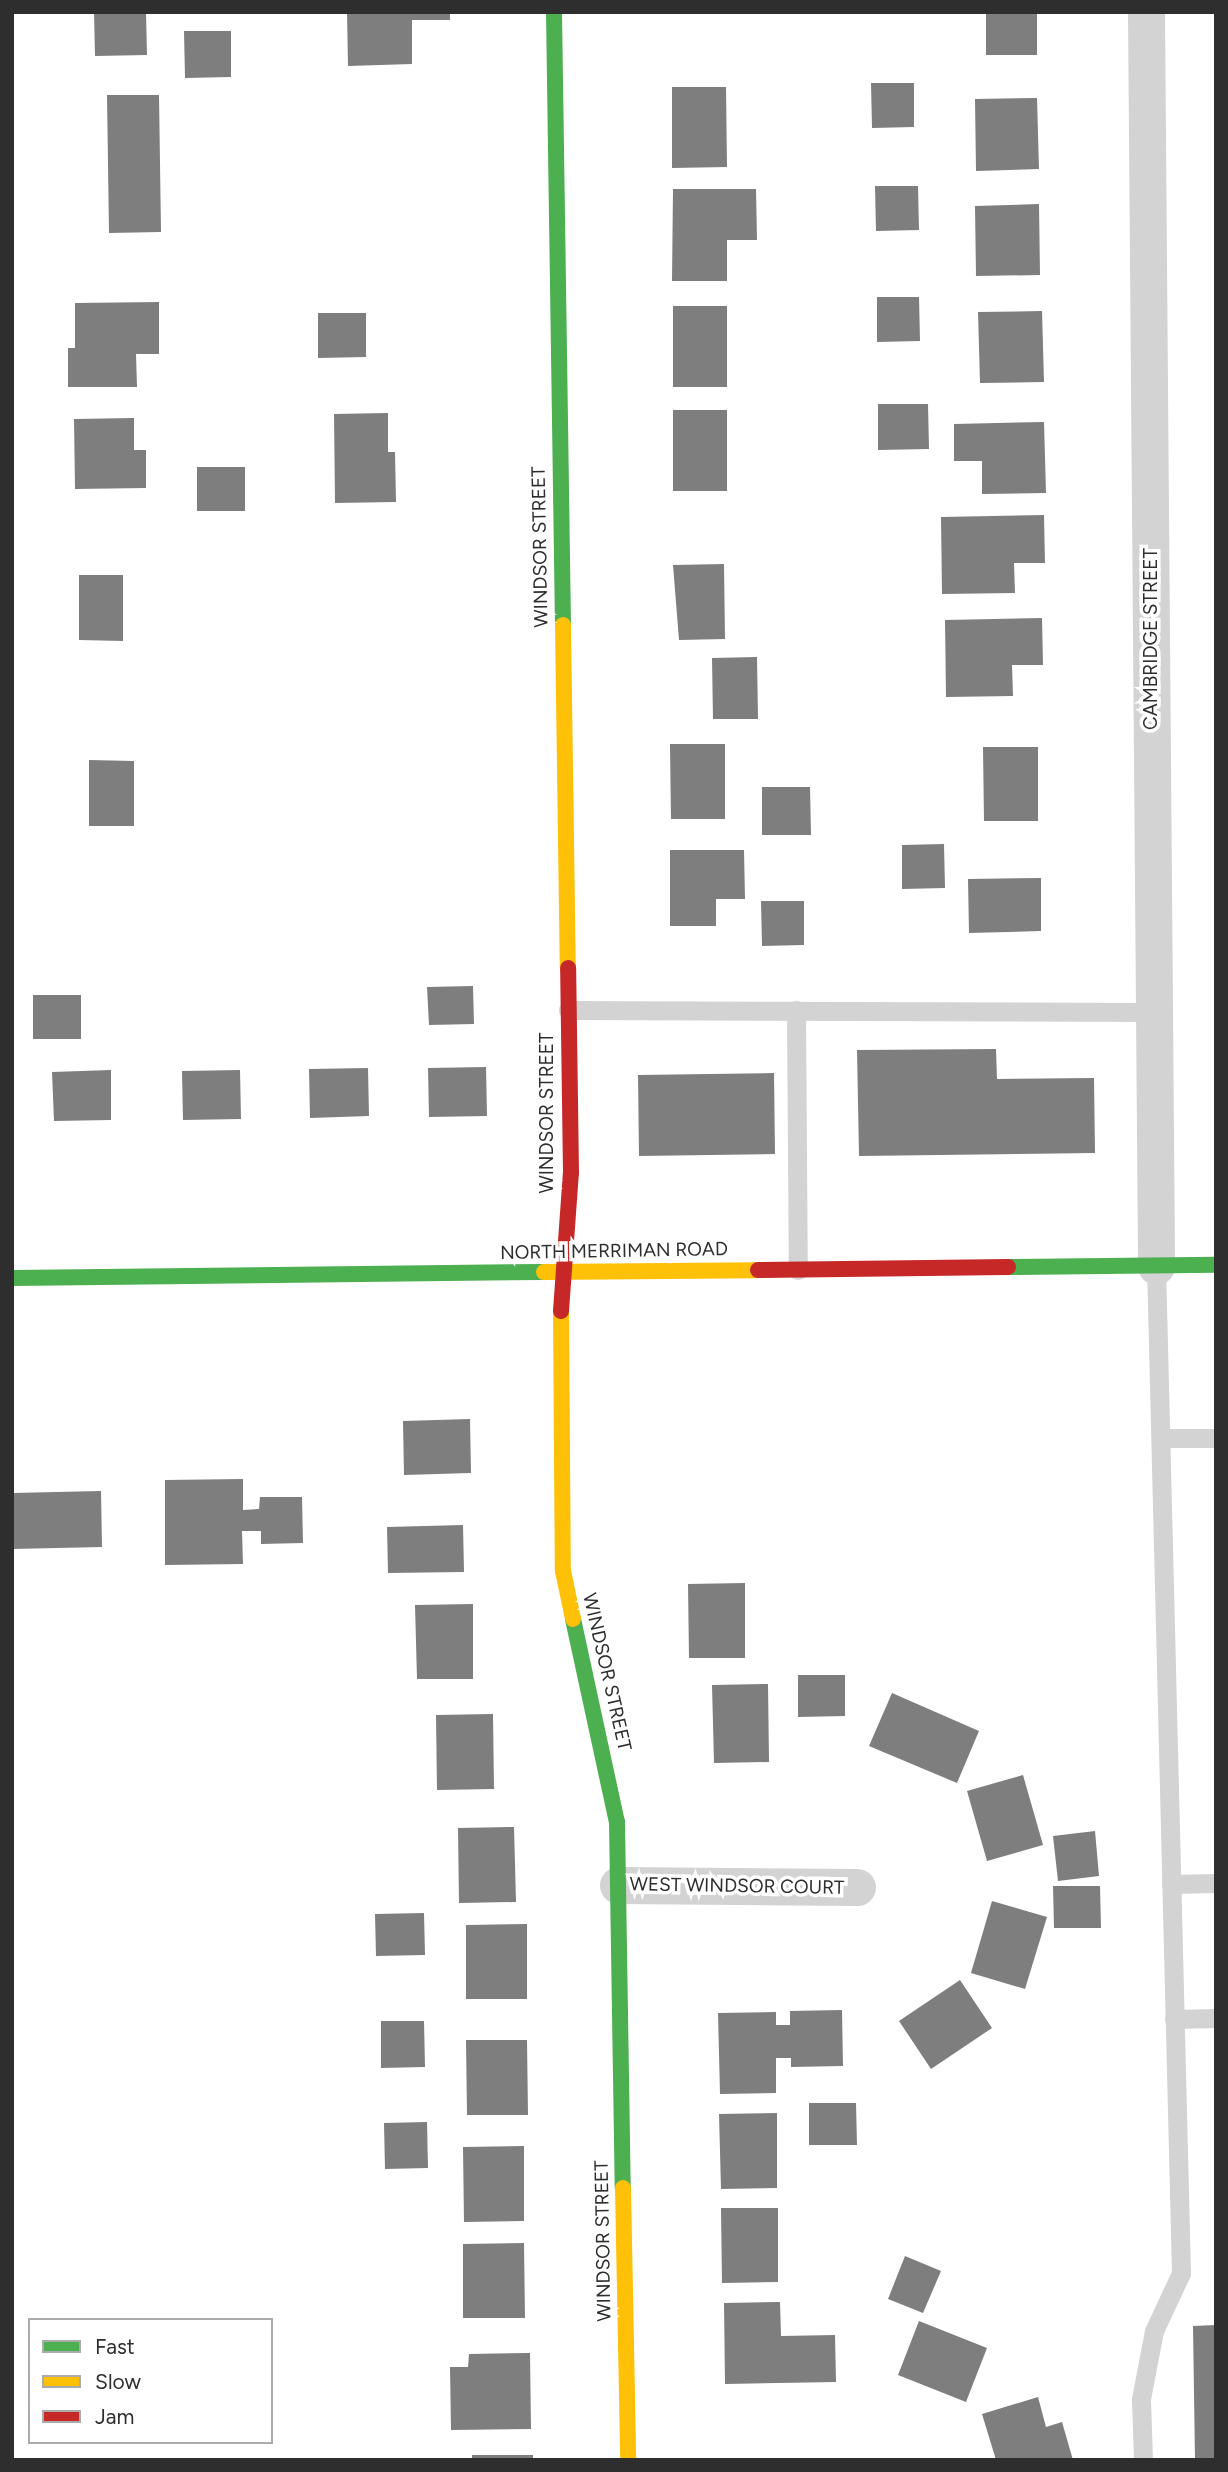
<!DOCTYPE html>
<style>
body{margin:0}
#map{position:relative;width:1228px;height:2472px;overflow:hidden;background:#fff;font-family:Figtree,sans-serif}
div>[style]{position:absolute}
.building>*{inset:0;background:#7e7e7e}
.lane>*{height:19px;margin:-9.5px;padding:0 9.5px;transform-origin:9.5px;border-radius:9.5px;background:#d3d3d3}
.street>*{height:37px;margin:-18.5px;padding:0 18.5px;transform-origin:18.5px;border-radius:18.5px;background:#d3d3d3}
.fast>*{height:16px;margin:-8px;padding:0 8px;transform-origin:8px;border-radius:8px;background:#4caf50}
.slow>*{height:16px;margin:-8px;padding:0 8px;transform-origin:8px;border-radius:8px;background:#ffc107}
.jam>*{height:16px;margin:-8px;padding:0 8px;transform-origin:8px;border-radius:8px;background:#c62828}
span{translate:-50% -50%;white-space:nowrap;text-align:center;line-height:1.15;-webkit-text-stroke:7px #fff;paint-order:stroke}
.street-label{font-size:19px;color:#2e2e2e}
.frame{position:absolute;inset:0;border:14px solid #2e2e2e;pointer-events:none}
.legend{position:absolute;left:28px;top:2318px;width:245px;height:126px;box-sizing:border-box;background:#fff;border:2px solid #ababab;margin:0;padding:9px 12px;list-style:none;font-size:21px;color:#2e2e2e}
.legend li{display:flex;align-items:center;gap:14px;height:35px}
.legend b{width:35px;border:2px solid #ababab}
</style>
<div id="map">
<div class="building">
<i style="clip-path:polygon(94px 12px,146px 12px,147px 55px,95px 56px)"></i>
<i style="clip-path:polygon(347px 12px,450px 12px,450px 20px,412px 20px,412px 64px,348px 66px)"></i>
<i style="clip-path:polygon(986px 12px,1037px 12px,1037px 55px,986px 55px)"></i>
<i style="clip-path:polygon(184px 31px,231px 31px,231px 77px,185px 78px)"></i>
<i style="clip-path:polygon(871px 83px,914px 83px,914px 127px,872px 128px)"></i>
<i style="clip-path:polygon(672px 87px,726px 87px,727px 167px,672px 168px)"></i>
<i style="clip-path:polygon(107px 95px,159px 95px,161px 232px,109px 233px)"></i>
<i style="clip-path:polygon(1037px 98px,1039px 169px,976px 171px,975px 99px)"></i>
<i style="clip-path:polygon(875px 186px,918px 186px,919px 230px,876px 231px)"></i>
<i style="clip-path:polygon(673px 189px,756px 189px,757px 240px,727px 240px,727px 281px,672px 281px)"></i>
<i style="clip-path:polygon(1039px 204px,1040px 275px,976px 276px,975px 206px)"></i>
<i style="clip-path:polygon(877px 297px,919px 297px,920px 341px,877px 342px)"></i>
<i style="clip-path:polygon(159px 302px,159px 354px,136px 354px,137px 387px,68px 387px,68px 348px,75px 348px,75px 303px)"></i>
<i style="clip-path:polygon(673px 306px,727px 306px,727px 387px,673px 387px)"></i>
<i style="clip-path:polygon(1042px 311px,1044px 382px,980px 383px,978px 312px)"></i>
<i style="clip-path:polygon(318px 313px,366px 313px,366px 357px,318px 358px)"></i>
<i style="clip-path:polygon(878px 404px,928px 404px,929px 449px,878px 450px)"></i>
<i style="clip-path:polygon(673px 410px,727px 410px,727px 491px,673px 491px)"></i>
<i style="clip-path:polygon(388px 413px,388px 452px,395px 452px,396px 502px,335px 503px,334px 414px)"></i>
<i style="clip-path:polygon(134px 418px,134px 450px,146px 450px,146px 488px,75px 489px,74px 419px)"></i>
<i style="clip-path:polygon(1044px 422px,1046px 493px,982px 494px,982px 461px,954px 461px,954px 424px)"></i>
<i style="clip-path:polygon(197px 467px,245px 467px,245px 511px,197px 511px)"></i>
<i style="clip-path:polygon(1044px 515px,1045px 563px,1014px 563px,1015px 593px,942px 594px,941px 517px)"></i>
<i style="clip-path:polygon(724px 564px,725px 639px,679px 640px,673px 565px)"></i>
<i style="clip-path:polygon(79px 575px,123px 575px,123px 641px,79px 640px)"></i>
<i style="clip-path:polygon(1042px 618px,1043px 665px,1012px 665px,1013px 696px,946px 697px,945px 620px)"></i>
<i style="clip-path:polygon(757px 657px,758px 719px,713px 719px,712px 658px)"></i>
<i style="clip-path:polygon(670px 744px,725px 744px,725px 819px,671px 819px)"></i>
<i style="clip-path:polygon(983px 747px,1038px 747px,1038px 821px,984px 821px)"></i>
<i style="clip-path:polygon(89px 760px,134px 761px,134px 826px,89px 826px)"></i>
<i style="clip-path:polygon(762px 787px,810px 787px,811px 835px,762px 835px)"></i>
<i style="clip-path:polygon(944px 844px,945px 888px,902px 889px,902px 845px)"></i>
<i style="clip-path:polygon(670px 850px,744px 850px,745px 899px,716px 899px,716px 926px,670px 926px)"></i>
<i style="clip-path:polygon(1041px 878px,1041px 931px,969px 933px,968px 879px)"></i>
<i style="clip-path:polygon(761px 901px,804px 901px,804px 945px,762px 946px)"></i>
<i style="clip-path:polygon(473px 986px,474px 1024px,429px 1025px,427px 987px)"></i>
<i style="clip-path:polygon(33px 995px,81px 995px,81px 1039px,33px 1039px)"></i>
<i style="clip-path:polygon(996px 1049px,997px 1079px,1094px 1078px,1095px 1153px,859px 1156px,857px 1050px)"></i>
<i style="clip-path:polygon(486px 1067px,487px 1116px,429px 1117px,428px 1068px)"></i>
<i style="clip-path:polygon(368px 1068px,369px 1116px,310px 1118px,309px 1069px)"></i>
<i style="clip-path:polygon(111px 1070px,111px 1120px,54px 1121px,52px 1072px)"></i>
<i style="clip-path:polygon(240px 1070px,241px 1119px,183px 1120px,182px 1071px)"></i>
<i style="clip-path:polygon(774px 1073px,775px 1154px,639px 1156px,638px 1075px)"></i>
<i style="clip-path:polygon(470px 1419px,471px 1473px,404px 1475px,403px 1421px)"></i>
<i style="clip-path:polygon(243px 1479px,243px 1510px,259px 1509px,260px 1497px,302px 1497px,303px 1543px,261px 1544px,261px 1531px,242px 1531px,243px 1564px,165px 1565px,165px 1480px)"></i>
<i style="clip-path:polygon(101px 1491px,102px 1547px,12px 1549px,12px 1493px)"></i>
<i style="clip-path:polygon(463px 1525px,464px 1572px,388px 1573px,387px 1527px)"></i>
<i style="clip-path:polygon(745px 1583px,745px 1658px,689px 1658px,688px 1584px)"></i>
<i style="clip-path:polygon(473px 1604px,473px 1679px,417px 1679px,415px 1605px)"></i>
<i style="clip-path:polygon(798px 1675px,845px 1675px,845px 1716px,798px 1717px)"></i>
<i style="clip-path:polygon(768px 1684px,769px 1762px,714px 1763px,712px 1685px)"></i>
<i style="clip-path:polygon(892px 1693px,979px 1731px,957px 1783px,869px 1746px)"></i>
<i style="clip-path:polygon(493px 1714px,494px 1789px,437px 1790px,436px 1715px)"></i>
<i style="clip-path:polygon(1023px 1775px,1043px 1845px,987px 1861px,967px 1791px)"></i>
<i style="clip-path:polygon(514px 1827px,516px 1902px,459px 1903px,458px 1828px)"></i>
<i style="clip-path:polygon(1095px 1831px,1099px 1876px,1058px 1881px,1053px 1836px)"></i>
<i style="clip-path:polygon(1053px 1886px,1100px 1886px,1101px 1928px,1054px 1928px)"></i>
<i style="clip-path:polygon(992px 1901px,1047px 1917px,1025px 1989px,971px 1973px)"></i>
<i style="clip-path:polygon(424px 1913px,425px 1955px,376px 1956px,375px 1914px)"></i>
<i style="clip-path:polygon(527px 1924px,527px 1999px,466px 1999px,466px 1925px)"></i>
<i style="clip-path:polygon(960px 1980px,992px 2028px,931px 2069px,899px 2021px)"></i>
<i style="clip-path:polygon(842px 2010px,843px 2066px,791px 2067px,791px 2058px,776px 2058px,776px 2093px,720px 2094px,718px 2013px,776px 2012px,776px 2025px,790px 2025px,790px 2011px)"></i>
<i style="clip-path:polygon(381px 2021px,424px 2021px,425px 2067px,381px 2068px)"></i>
<i style="clip-path:polygon(466px 2040px,527px 2040px,528px 2115px,467px 2115px)"></i>
<i style="clip-path:polygon(809px 2103px,856px 2103px,857px 2145px,809px 2145px)"></i>
<i style="clip-path:polygon(777px 2113px,777px 2188px,721px 2189px,719px 2114px)"></i>
<i style="clip-path:polygon(427px 2122px,428px 2168px,385px 2169px,384px 2123px)"></i>
<i style="clip-path:polygon(524px 2146px,524px 2221px,464px 2222px,463px 2147px)"></i>
<i style="clip-path:polygon(721px 2208px,778px 2208px,778px 2282px,722px 2283px)"></i>
<i style="clip-path:polygon(524px 2243px,525px 2318px,463px 2318px,463px 2244px)"></i>
<i style="clip-path:polygon(905px 2256px,941px 2271px,923px 2313px,888px 2299px)"></i>
<i style="clip-path:polygon(780px 2302px,781px 2336px,835px 2335px,836px 2382px,725px 2384px,724px 2303px)"></i>
<i style="clip-path:polygon(919px 2321px,987px 2348px,966px 2402px,898px 2375px)"></i>
<i style="clip-path:polygon(1216px 2325px,1216px 2460px,1195px 2460px,1193px 2326px)"></i>
<i style="clip-path:polygon(530px 2353px,531px 2429px,451px 2430px,450px 2367px,468px 2367px,469px 2354px)"></i>
<i style="clip-path:polygon(1038px 2397px,1046px 2427px,1062px 2422px,1073px 2460px,996px 2460px,982px 2414px)"></i>
<i style="clip-path:polygon(472px 2455px,533px 2455px,533px 2460px,472px 2460px)"></i>
</div>
<div class="lane">
<i style="left:568px;top:1010px;width:585px;rotate:0.2deg"></i>
<i style="left:796px;top:1010px;width:260px;rotate:89.6deg"></i>
<i style="left:1163px;top:1438px;width:53px"></i>
<i style="left:1171px;top:1884px;width:45px;rotate:-1.3deg"></i>
<i style="left:1174px;top:2019px;width:42px;rotate:-1.4deg"></i>
<i style="left:1143px;top:2460px;width:61px;rotate:-91.9deg"></i>
<i style="left:1141px;top:2399px;width:69px;rotate:-79.2deg"></i>
<i style="left:1154px;top:2331px;width:64px;rotate:-65deg"></i>
<i style="left:1181px;top:2273px;width:1007px;rotate:-91.42deg"></i>
</div>
<div class="street">
<i style="left:1146px;top:12px;width:1254px;rotate:89.54deg"></i>
<i style="left:618px;top:1885px;width:239px;rotate:0.5deg"></i>
</div>
<div class="fast">
<i style="left:554px;top:12px;width:613px;rotate:89.16deg"></i>
<i style="left:1008px;top:1267px;width:208px;rotate:-0.6deg"></i>
<i style="left:12px;top:1278px;width:532px;rotate:-0.65deg"></i>
<i style="left:573px;top:1619px;width:208px;rotate:77.8deg"></i>
<i style="left:617px;top:1822px;width:366px;rotate:89.1deg"></i>
</div>
<div class="slow">
<i style="left:563px;top:625px;width:343px;rotate:89.2deg"></i>
<i style="left:544px;top:1272px;width:214px;rotate:-0.5deg"></i>
<i style="left:561px;top:1311px;width:260px;rotate:89.6deg"></i>
<i style="left:563px;top:1571px;width:49px;rotate:78.2deg"></i>
<i style="left:623px;top:2188px;width:272px;rotate:88.9deg"></i>
</div>
<div class="jam">
<i style="left:758px;top:1270px;width:250px;rotate:-0.7deg"></i>
<i style="left:561px;top:1311px;width:138px;rotate:-85.9deg"></i>
<i style="left:571px;top:1173px;width:205px;rotate:-90.8deg"></i>
</div>
<div class="street-label">
<span style="left:540px;top:547px;rotate:-91deg">WINDSOR STREET</span>
<span style="left:1151px;top:639px;rotate:-90deg">CAMBRIDGE STREET</span>
<span style="left:547px;top:1113px;rotate:-90deg">WINDSOR STREET</span>
<span style="left:614px;top:1251px;rotate:-1deg">NORTH MERRIMAN ROAD</span>
<span style="left:607px;top:1672px;rotate:77deg">WINDSOR STREET</span>
<span style="left:737px;top:1886px;rotate:1deg">WEST WINDSOR COURT</span>
<span style="left:603px;top:2241px;rotate:-91deg">WINDSOR STREET</span>
</div>
<div class="frame"></div>
<ul class="legend">
<li><b style="height:9px;background:#4caf50"></b>Fast</li>
<li><b style="height:9px;background:#ffc107"></b>Slow</li>
<li><b style="height:9px;background:#c62828"></b>Jam</li>
</ul>
</div>
